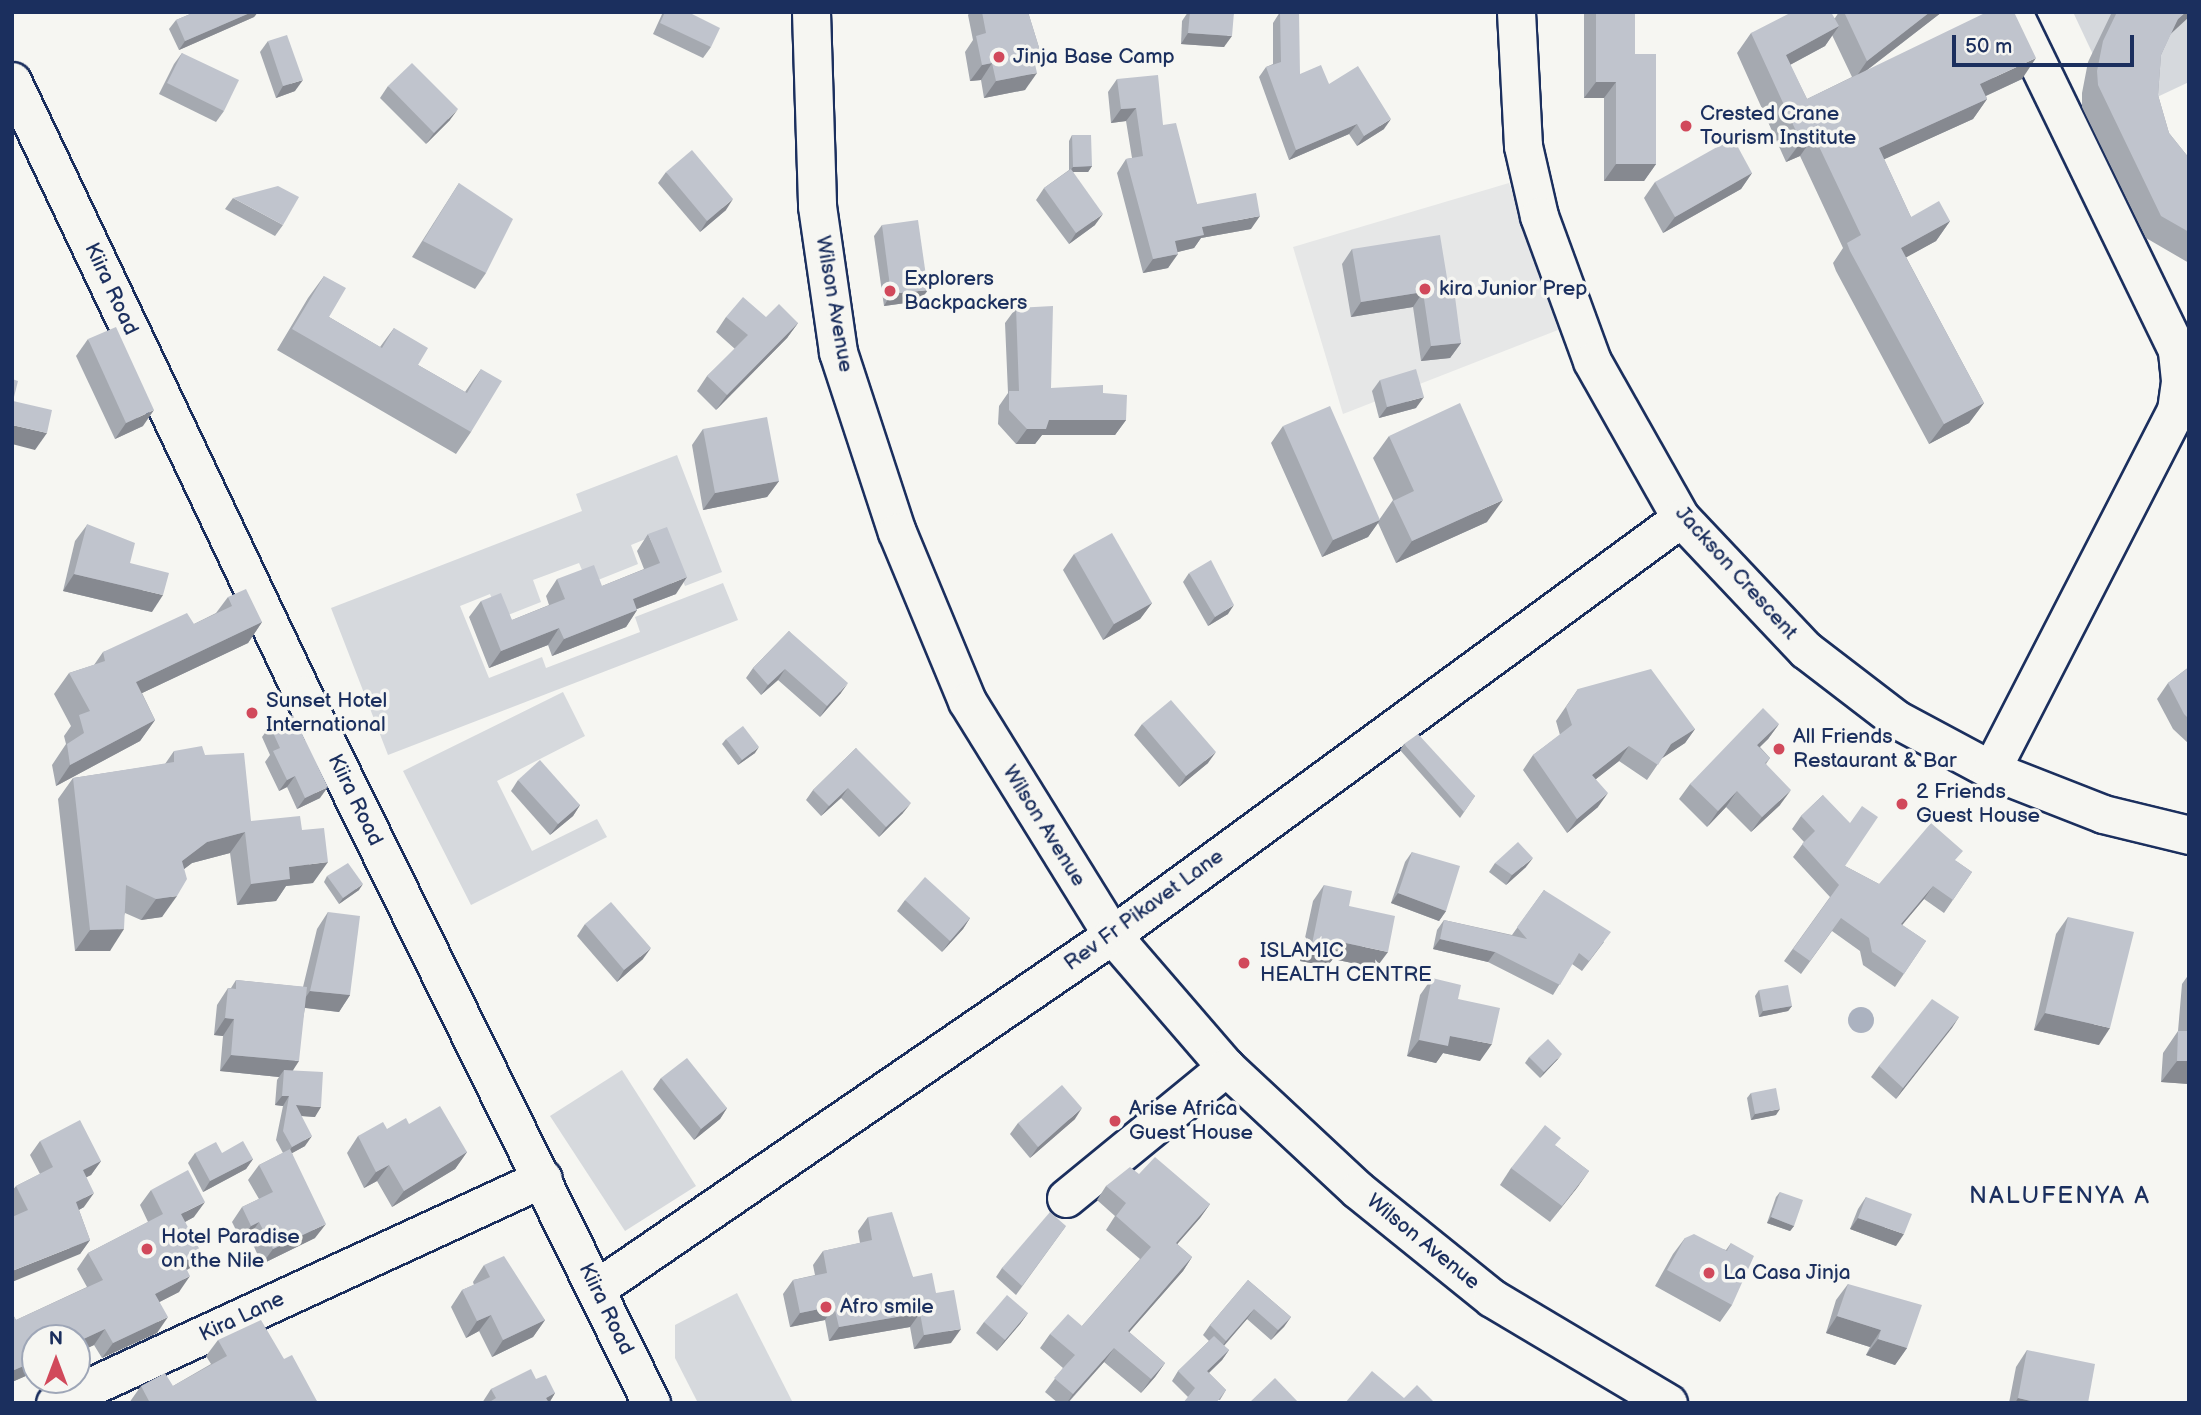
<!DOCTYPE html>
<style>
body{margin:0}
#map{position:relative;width:2201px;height:1415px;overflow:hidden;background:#f6f6f2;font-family:"Balsamiq Sans",sans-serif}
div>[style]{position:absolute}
.built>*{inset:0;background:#e6e7e7}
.green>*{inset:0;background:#d6d9dd}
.water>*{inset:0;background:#abb2c0}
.round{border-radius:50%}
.roads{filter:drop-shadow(2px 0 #1b2f5e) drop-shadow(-2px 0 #1b2f5e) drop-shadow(0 2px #1b2f5e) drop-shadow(0 -2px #1b2f5e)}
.minor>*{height:37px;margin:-18.5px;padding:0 18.5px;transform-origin:18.5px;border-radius:18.5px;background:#f6f6f2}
.wall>*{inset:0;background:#a5a9b0}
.shaded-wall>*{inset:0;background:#868990}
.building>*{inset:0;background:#c0c4cd}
.dots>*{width:19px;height:19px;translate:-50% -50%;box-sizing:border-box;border:4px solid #f6f6f2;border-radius:50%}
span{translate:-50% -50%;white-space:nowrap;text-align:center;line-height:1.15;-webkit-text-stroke:7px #f6f6f2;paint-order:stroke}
.poi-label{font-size:21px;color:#1b2f5e}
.left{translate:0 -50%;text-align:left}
.street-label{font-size:21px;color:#1b2f5e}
.quarter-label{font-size:24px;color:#1b2f5e;letter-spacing:2px}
.frame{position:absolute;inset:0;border:14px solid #1b2f5e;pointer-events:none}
.north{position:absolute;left:21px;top:1324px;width:70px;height:70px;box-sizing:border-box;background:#f6f6f2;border:2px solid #9ea6b7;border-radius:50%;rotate:0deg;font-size:19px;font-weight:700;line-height:28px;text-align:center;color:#1b2f5e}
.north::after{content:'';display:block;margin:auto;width:24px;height:32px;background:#d1495b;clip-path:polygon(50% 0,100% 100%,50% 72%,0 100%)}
.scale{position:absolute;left:1952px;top:35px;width:182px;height:32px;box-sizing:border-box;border:4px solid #1b2f5e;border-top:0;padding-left:9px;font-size:21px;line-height:24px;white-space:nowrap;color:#1b2f5e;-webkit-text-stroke:5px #f6f6f2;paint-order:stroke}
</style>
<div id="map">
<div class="built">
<i style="clip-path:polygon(1509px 183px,1558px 330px,1343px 414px,1293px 247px)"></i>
</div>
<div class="green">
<i style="clip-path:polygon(2073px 12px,2189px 12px,2189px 82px,2121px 114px)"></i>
<i style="clip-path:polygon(677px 455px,722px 572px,685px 586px,663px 532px,631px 545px,638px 564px,588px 584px,579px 563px,533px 580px,541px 602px,500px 618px,490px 594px,460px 606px,489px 678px,542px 657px,546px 668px,640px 632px,635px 617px,723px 583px,738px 620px,388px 755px,331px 608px,582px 511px,576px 494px)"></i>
<i style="clip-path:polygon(563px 692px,585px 736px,497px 781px,532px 851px,597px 819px,607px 837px,471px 905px,403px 771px)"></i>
<i style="clip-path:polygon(622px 1070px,696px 1186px,625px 1231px,550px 1116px)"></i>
<i style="clip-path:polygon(737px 1293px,793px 1403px,698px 1403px,675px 1358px,675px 1325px)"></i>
</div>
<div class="water">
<i class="round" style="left:1848px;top:1007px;width:26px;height:26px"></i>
</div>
<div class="roads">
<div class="minor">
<i style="left:811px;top:12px;width:194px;rotate:88.2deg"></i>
<i style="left:817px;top:206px;width:148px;rotate:81.8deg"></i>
<i style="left:838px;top:352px;width:189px;rotate:71.9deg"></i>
<i style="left:897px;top:532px;width:183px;rotate:67.5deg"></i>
<i style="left:967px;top:701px;width:275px;rotate:58.2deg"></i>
<i style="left:1112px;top:935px;width:174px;rotate:49.2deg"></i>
<i style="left:1226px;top:1067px;width:180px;rotate:43deg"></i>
<i style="left:1358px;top:1190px;width:172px;rotate:38.9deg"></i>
<i style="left:1492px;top:1298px;width:205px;rotate:30.8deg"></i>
<i style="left:1516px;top:12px;width:134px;rotate:87deg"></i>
<i style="left:1523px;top:146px;width:72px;rotate:77.1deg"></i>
<i style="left:1539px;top:216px;width:154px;rotate:69.9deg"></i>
<i style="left:1592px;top:361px;width:180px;rotate:60.5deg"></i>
<i style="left:1681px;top:518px;width:182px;rotate:46.6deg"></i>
<i style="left:1806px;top:650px;width:113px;rotate:37.5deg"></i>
<i style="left:1896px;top:719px;width:108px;rotate:28.2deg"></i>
<i style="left:1991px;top:770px;width:120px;rotate:21.4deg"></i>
<i style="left:2103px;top:814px;width:89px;rotate:13.7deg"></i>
<i style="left:12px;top:81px;width:679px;rotate:64.64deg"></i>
<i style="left:303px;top:695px;width:789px;rotate:63.82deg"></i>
<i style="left:1991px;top:770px;width:405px;rotate:-62.8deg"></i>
<i style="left:2176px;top:410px;width:30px;rotate:-82deg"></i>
<i style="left:2180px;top:380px;width:30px;rotate:-96deg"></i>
<i style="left:2177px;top:350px;width:376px;rotate:-115.9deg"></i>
<i style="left:1066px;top:1198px;width:207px;rotate:-39.3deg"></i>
<i style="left:597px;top:1288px;width:624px;rotate:-34.43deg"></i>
<i style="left:1112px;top:935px;width:705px;rotate:-36.24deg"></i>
<i style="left:55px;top:1403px;width:537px;rotate:-24.75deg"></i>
</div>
</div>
<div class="wall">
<i style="clip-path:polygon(195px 12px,258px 12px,254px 17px,179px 50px,169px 29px,176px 20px)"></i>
<i style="clip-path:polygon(663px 12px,688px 12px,711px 47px,703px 58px,653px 34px)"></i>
<i style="clip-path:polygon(970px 12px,1028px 12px,1041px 54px,1035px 63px,1025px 90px,984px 98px,981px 80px,970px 81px,965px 52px,973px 40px,968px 15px)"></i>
<i style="clip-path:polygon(1188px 12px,1234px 12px,1224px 47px,1181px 44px,1182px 21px)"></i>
<i style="clip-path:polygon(1280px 12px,1300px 74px,1329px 84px,1384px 129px,1357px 146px,1349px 134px,1289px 160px,1259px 77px,1266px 67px,1273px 64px,1273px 23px)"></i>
<i style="clip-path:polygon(1584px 12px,1635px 12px,1635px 54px,1656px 164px,1644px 181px,1604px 181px,1604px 98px,1584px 98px)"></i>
<i style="clip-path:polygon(evenodd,1839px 12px,1942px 12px,1866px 71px,2022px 79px,1986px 96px,1987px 99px,1973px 119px,1884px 159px,1911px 217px,1950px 221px,1936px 241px,1906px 257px,1984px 403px,1969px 423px,1929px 444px,1836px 271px,1833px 263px,1843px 248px,1800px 156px,1786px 162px,1737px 53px,1751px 33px,1835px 18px,1839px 12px,1832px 35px,1852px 77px,1807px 99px,1790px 65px,1825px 46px,1832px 35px)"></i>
<i style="clip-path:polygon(2112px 12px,2189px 12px,2171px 33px,2161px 55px,2158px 95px,2169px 133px,2189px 158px,2189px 263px,2146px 238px,2082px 107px,2082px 93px,2088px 62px)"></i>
<i style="clip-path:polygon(268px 41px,295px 91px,276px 98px,260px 52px)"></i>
<i style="clip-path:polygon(182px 53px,224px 111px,216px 122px,159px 94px,174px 64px)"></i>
<i style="clip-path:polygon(1117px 79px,1163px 125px,1197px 204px,1251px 229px,1201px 238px,1194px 248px,1177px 252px,1168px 268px,1143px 273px,1117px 173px,1126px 159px,1132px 158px,1126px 121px,1111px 123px,1108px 92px)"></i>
<i style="clip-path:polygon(388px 86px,450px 120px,426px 144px,380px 98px)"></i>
<i style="clip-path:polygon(1072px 135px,1092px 166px,1088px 172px,1073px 172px,1095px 225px,1069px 244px,1036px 200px,1044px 188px,1069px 170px,1069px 141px)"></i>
<i style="clip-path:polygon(666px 172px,726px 210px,700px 232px,658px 183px)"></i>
<i style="clip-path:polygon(1752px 173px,1741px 189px,1663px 233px,1644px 198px,1655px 182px)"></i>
<i style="clip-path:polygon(459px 183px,486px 273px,475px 289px,412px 257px)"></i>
<i style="clip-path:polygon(233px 198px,283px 225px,275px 236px,225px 209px)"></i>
<i style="clip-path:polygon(882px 225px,920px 301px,884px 306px,874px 236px)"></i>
<i style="clip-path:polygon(1352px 249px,1449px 290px,1461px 343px,1450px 358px,1421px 361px,1413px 307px,1351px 317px,1342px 264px)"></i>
<i style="clip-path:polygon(324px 276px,329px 317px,380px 347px,394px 328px,418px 365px,465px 392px,481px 369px,471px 432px,456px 454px,277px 350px,308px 298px)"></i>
<i style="clip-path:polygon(1016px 308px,1051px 388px,1103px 393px,1126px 420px,1115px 435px,1042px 435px,1035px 444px,1016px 444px,998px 424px,999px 406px,1008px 393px,1005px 323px)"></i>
<i style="clip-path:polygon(726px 317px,766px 317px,798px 323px,787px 338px,716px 410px,697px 391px,707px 376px,735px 349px,716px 332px)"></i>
<i style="clip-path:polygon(88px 339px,143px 426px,115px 439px,76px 356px)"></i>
<i style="clip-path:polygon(1380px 380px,1416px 408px,1379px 418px,1372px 391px)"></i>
<i style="clip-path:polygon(1283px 426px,1379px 520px,1393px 500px,1373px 458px,1389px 436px,1487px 522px,1396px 563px,1378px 523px,1368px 537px,1322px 557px,1271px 443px)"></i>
<i style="clip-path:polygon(703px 429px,779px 481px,767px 497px,703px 510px,692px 445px)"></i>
<i style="clip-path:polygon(87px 525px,130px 563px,152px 612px,63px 591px,75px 541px)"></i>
<i style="clip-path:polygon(648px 534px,676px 594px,637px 609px,637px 610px,626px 627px,552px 656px,548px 645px,489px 668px,469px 617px,481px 601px,512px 620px,549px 605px,546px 596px,557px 579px,602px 586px,644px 569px,637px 551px)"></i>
<i style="clip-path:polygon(1074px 554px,1152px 603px,1140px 619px,1103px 640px,1063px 570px)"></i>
<i style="clip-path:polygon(1189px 573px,1228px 614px,1208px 626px,1183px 582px)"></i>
<i style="clip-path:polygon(228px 597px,262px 622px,248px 643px,142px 693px,155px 720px,140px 741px,56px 786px,52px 765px,66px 744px,64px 736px,71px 726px,54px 694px,69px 673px,94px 665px,103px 652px,194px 624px,216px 613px)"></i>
<i style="clip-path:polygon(789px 631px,841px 693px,820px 717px,778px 680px,761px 695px,746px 678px,753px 668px)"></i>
<i style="clip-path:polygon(2189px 667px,2189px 744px,2173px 729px,2157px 699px,2168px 683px)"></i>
<i style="clip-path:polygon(1578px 689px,1695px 729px,1685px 743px,1662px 758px,1647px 780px,1619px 761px,1596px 779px,1598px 807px,1567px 833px,1523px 770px,1533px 755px,1560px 735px,1556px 721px)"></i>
<i style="clip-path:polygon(1142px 724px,1208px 763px,1179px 787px,1134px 735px)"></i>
<i style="clip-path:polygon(1779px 724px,1768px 739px,1760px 747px,1770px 758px,1766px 764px,1780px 805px,1751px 832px,1726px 807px,1707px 827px,1679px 799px,1690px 784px)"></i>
<i style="clip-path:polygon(270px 726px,320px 798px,297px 809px,287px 787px,279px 791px,265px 762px,270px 755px,262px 737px)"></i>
<i style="clip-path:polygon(726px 739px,755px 753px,738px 765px,722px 744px)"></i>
<i style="clip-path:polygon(1404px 744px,1475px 796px,1460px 818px,1400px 750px)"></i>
<i style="clip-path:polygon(856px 748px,903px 813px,879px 837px,841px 798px,821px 816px,806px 800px,813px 790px)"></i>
<i style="clip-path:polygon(174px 751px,205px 755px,251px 821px,302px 830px,313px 883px,286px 886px,276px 901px,237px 905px,230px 853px,192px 863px,184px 869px,162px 917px,141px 920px,125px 913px,110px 951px,75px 951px,58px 799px,73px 778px,165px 764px)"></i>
<i style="clip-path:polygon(518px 780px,580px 805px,573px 816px,550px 835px,511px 791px)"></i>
<i style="clip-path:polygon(1823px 795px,1845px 866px,1879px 884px,1956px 861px,1972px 872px,1944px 913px,1924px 899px,1902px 925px,1926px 941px,1895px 987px,1863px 965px,1860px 951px,1832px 931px,1801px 974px,1784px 961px,1830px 897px,1793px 857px,1804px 842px,1792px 829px,1801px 816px)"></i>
<i style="clip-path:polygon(1412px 852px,1446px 911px,1439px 921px,1391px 903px,1405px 862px)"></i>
<i style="clip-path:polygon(1495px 863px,1526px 867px,1506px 885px,1489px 872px)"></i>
<i style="clip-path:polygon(327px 876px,359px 890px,339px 904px,324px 882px)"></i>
<i style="clip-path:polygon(1324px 885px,1376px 968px,1333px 959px,1327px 966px,1300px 961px,1313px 901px)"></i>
<i style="clip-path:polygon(1544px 890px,1604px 942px,1582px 971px,1572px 964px,1553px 995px,1488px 962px,1433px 949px,1437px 930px,1444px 920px,1512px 935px)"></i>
<i style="clip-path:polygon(905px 900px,970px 918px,963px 929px,942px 952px,897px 911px)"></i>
<i style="clip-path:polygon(328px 912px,350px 995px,339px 1012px,305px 1008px,293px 1070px,315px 1117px,301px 1116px,305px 1146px,292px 1153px,315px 1238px,262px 1264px,249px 1236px,241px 1240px,232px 1222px,242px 1207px,259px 1199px,248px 1180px,259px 1165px,283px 1153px,276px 1140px,283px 1106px,275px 1105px,277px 1080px,279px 1077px,220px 1071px,223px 1036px,214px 1035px,217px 1005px,228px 988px,231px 988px,236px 980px,303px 987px,317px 929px)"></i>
<i style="clip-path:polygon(2068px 917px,2099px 1045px,2034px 1030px,2056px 934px)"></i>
<i style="clip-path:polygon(585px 924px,643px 959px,617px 982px,577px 936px)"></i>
<i style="clip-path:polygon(2189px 974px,2189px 1084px,2161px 1082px,2163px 1053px,2178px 1031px,2182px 984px)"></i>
<i style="clip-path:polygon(1432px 978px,1458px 999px,1480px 1061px,1443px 1053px,1436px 1063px,1407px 1056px,1420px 995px)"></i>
<i style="clip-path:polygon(1759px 990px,1792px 1006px,1788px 1011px,1759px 1017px,1755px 996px)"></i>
<i style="clip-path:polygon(1959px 1017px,1896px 1099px,1871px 1077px,1879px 1066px)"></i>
<i style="clip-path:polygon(1529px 1057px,1558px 1059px,1540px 1078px,1525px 1063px)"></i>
<i style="clip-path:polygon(661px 1078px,727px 1108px,720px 1119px,694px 1140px,653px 1089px)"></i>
<i style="clip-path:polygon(1751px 1093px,1776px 1115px,1751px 1120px,1747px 1098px)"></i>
<i style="clip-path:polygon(1075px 1119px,1030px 1158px,1010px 1134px,1018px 1123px)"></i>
<i style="clip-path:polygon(409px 1124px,467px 1152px,455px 1169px,392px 1207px,377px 1181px,364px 1188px,347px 1153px,358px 1136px)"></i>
<i style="clip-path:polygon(40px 1141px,101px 1161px,91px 1175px,86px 1177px,84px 1207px,79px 1210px,90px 1240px,80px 1254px,14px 1217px,12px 1213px,12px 1191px,16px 1186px,40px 1174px,30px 1155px)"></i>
<i style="clip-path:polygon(1556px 1146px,1589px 1171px,1550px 1222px,1500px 1185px,1511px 1168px)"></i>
<i style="clip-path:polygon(195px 1153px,253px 1159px,246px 1169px,203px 1192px,188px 1163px)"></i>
<i style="clip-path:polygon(1139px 1174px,1210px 1204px,1200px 1218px,1177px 1244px,1192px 1257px,1183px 1271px,1129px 1332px,1165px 1363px,1155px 1377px,1141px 1393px,1104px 1362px,1068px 1403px,1058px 1403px,1045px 1392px,1063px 1368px,1040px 1348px,1050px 1334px,1082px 1326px,1140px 1259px,1106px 1230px,1115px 1216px,1097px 1200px,1106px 1186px)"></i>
<i style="clip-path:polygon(151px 1190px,194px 1217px,185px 1222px,190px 1268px,187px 1270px,179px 1292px,159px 1302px,157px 1333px,102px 1358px,94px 1345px,12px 1382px,12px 1313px,16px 1320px,87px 1287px,77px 1269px,88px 1253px,148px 1222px,140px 1205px)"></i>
<i style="clip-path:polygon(1780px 1192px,1794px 1226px,1790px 1231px,1767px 1223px,1776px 1197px)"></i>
<i style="clip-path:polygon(1866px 1197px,1896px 1246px,1850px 1229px,1858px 1209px)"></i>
<i style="clip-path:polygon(868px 1217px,913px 1277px,936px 1293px,951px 1343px,914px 1349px,910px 1327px,829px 1341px,825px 1320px,790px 1327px,783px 1294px,793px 1280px,815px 1275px,813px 1265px,823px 1251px,860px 1243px,858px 1231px)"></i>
<i style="clip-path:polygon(1066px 1226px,1016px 1295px,996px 1277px,1002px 1268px)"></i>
<i style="clip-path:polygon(1685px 1238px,1726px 1250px,1731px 1243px,1732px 1305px,1720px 1322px,1655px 1286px,1673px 1254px)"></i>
<i style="clip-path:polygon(484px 1265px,545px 1320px,533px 1337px,492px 1357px,479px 1331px,466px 1338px,451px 1307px,462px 1290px,474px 1285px,473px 1282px)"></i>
<i style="clip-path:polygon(1248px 1280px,1291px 1317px,1271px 1340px,1247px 1319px,1224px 1346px,1229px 1350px,1222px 1360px,1209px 1373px,1226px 1390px,1220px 1400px,1188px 1397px,1172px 1381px,1178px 1371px,1209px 1341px,1203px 1335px,1210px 1325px)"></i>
<i style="clip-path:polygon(1848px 1284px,1907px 1348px,1895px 1365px,1866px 1355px,1870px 1347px,1826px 1333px,1836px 1300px)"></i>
<i style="clip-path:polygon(1028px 1313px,1020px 1324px,997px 1351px,976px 1333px,984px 1322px)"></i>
<i style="clip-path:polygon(218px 1340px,284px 1359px,318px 1403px,129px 1403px,141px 1386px,173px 1386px,211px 1364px,206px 1356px)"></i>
<i style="clip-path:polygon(2027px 1350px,2088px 1403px,2009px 1403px,2016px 1367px)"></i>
<i style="clip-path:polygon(536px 1379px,555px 1393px,549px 1403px,482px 1403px,491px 1389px)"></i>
</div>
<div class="shaded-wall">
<i style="clip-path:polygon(252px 12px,258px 12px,254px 17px,179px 50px,185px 41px)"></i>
<i style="clip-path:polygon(1930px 12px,1942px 12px,1854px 80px,1867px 61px)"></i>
<i style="clip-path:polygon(2186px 12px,2189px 12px,2189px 17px,2163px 41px,2178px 19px)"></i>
<i style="clip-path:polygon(1839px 26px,1825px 46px,1771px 75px,1786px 55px)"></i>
<i style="clip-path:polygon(1188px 33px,1232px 36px,1224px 47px,1181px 44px)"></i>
<i style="clip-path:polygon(1041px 54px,1030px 70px,1033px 55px)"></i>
<i style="clip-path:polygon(2036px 58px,2022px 79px,1966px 105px,1980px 84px)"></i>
<i style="clip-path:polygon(992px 63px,981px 80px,970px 81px,982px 65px)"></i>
<i style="clip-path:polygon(1037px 73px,1025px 90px,984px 98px,996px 81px)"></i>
<i style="clip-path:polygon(303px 80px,295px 91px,276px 98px,283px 86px)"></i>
<i style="clip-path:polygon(1596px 82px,1616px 82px,1604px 98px,1584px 98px)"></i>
<i style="clip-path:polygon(1987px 99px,1973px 119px,1865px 168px,1879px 148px)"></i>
<i style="clip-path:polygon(1136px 108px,1126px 121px,1111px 123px,1121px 109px)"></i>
<i style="clip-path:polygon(458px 109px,450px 120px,426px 144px,434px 133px)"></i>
<i style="clip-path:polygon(1391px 119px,1384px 129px,1357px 146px,1364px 136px)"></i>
<i style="clip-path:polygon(1357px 124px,1349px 134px,1289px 160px,1296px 150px)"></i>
<i style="clip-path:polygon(1814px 136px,1800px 156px,1786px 162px,1801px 142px)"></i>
<i style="clip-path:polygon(1616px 164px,1656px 164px,1644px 181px,1604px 181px)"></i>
<i style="clip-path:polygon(1092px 166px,1088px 172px,1069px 172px,1073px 167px)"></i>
<i style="clip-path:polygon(1752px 173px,1741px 189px,1663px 233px,1675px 217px)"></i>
<i style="clip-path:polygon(733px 199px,726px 210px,700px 232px,707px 221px)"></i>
<i style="clip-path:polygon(1103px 214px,1095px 225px,1069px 244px,1076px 233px)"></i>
<i style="clip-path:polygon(1260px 216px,1251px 229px,1201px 238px,1194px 248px,1166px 255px,1175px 241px,1202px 227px)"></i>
<i style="clip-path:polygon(1950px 221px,1936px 241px,1887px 268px,1901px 248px)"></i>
<i style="clip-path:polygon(1178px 254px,1168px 268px,1143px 273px,1153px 259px)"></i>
<i style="clip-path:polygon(928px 290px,920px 301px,884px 306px,891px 294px)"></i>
<i style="clip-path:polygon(1423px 292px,1413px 307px,1351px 317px,1361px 302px)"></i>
<i style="clip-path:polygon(798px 323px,787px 338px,716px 410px,727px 395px)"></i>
<i style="clip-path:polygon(1461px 343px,1450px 358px,1421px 361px,1431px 346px)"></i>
<i style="clip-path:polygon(1424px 397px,1416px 408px,1379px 418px,1387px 407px)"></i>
<i style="clip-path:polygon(1984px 403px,1969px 423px,1929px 444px,1944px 424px)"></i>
<i style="clip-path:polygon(154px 410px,143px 426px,115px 439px,126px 423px)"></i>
<i style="clip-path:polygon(1049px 420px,1126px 420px,1115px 435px,1042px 435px,1035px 444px,1016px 444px,1027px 429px)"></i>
<i style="clip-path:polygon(12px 425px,47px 433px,35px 450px,12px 444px)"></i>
<i style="clip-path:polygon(779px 481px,767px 497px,703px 510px,715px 493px)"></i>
<i style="clip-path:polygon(1503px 500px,1487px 522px,1396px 563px,1412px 541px)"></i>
<i style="clip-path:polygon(1380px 520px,1368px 537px,1322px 557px,1333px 540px)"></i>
<i style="clip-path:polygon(74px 574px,163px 595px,152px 612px,63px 591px)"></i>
<i style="clip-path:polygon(687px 577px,676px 594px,621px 615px,633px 599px)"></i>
<i style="clip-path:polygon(1152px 603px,1140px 619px,1103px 640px,1114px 624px)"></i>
<i style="clip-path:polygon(1234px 605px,1228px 614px,1208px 626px,1215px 617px)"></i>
<i style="clip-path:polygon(637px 610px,626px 627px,552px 656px,564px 639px)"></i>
<i style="clip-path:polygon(262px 622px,248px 643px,121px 703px,136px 682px)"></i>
<i style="clip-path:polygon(559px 628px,548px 645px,489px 668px,501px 651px)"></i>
<i style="clip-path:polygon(785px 669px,778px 680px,761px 695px,768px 685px)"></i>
<i style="clip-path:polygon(848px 683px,841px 693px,820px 717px,827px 706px)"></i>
<i style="clip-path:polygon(155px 720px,140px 741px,56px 786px,70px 765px)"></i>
<i style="clip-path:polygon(1779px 724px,1768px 739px,1746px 760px,1757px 745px)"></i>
<i style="clip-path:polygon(1695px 729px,1685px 743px,1661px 759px,1671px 744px)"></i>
<i style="clip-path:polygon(1629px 746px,1619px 761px,1582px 790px,1592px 775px)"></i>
<i style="clip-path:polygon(759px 747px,755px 753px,738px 765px,742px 760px)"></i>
<i style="clip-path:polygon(1216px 752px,1208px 763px,1179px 787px,1186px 776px)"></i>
<i style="clip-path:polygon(295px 776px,287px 787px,279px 791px,287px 780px)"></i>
<i style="clip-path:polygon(328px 787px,320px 798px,297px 809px,305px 798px)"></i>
<i style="clip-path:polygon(848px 788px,841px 798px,821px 816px,829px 806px)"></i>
<i style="clip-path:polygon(1791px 790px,1780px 805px,1751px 832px,1762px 817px)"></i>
<i style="clip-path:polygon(1737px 791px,1726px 807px,1707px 827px,1718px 811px)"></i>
<i style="clip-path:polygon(1608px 793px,1598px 807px,1567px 833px,1577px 819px)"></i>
<i style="clip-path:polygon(911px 803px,903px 813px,879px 837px,886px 827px)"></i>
<i style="clip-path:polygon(580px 805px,573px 816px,550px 835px,558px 824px)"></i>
<i style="clip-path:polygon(245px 832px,230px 853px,192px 863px,167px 882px,182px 861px,207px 842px)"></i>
<i style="clip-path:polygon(1533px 858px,1526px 867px,1506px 885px,1512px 875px)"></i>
<i style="clip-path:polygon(328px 862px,313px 883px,286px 886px,276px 901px,237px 905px,251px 884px,289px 867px)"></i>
<i style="clip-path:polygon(363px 884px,359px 890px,339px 904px,343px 898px)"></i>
<i style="clip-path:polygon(1933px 886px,1924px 899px,1892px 937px,1901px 924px)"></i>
<i style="clip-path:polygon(1398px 893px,1446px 911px,1439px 921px,1391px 903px)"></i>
<i style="clip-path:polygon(177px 896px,162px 917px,141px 920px,156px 899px)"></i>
<i style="clip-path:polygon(970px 918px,963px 929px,942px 952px,950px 941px)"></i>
<i style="clip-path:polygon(124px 929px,110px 951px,75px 951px,90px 930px)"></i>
<i style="clip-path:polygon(1440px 939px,1495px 952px,1488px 962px,1433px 949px)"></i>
<i style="clip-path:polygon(1341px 942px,1388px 952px,1376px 968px,1333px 959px,1327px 966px,1300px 961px,1312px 944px)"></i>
<i style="clip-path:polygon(651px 948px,643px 959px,617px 982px,624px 970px)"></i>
<i style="clip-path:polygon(310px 991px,350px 995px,339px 1012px,299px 1007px)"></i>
<i style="clip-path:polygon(1792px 1006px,1788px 1011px,1759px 1017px,1763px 1011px)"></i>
<i style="clip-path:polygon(2045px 1013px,2110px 1028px,2099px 1045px,2034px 1030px)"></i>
<i style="clip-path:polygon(1959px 1017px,1952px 1028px,1896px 1099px,1903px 1088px)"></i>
<i style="clip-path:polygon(225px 1018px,234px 1019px,223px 1036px,214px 1035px)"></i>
<i style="clip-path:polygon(1450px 1036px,1492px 1044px,1480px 1061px,1443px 1053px,1436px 1063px,1407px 1056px,1419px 1040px)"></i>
<i style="clip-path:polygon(1562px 1054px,1558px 1059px,1540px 1078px,1544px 1072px)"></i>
<i style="clip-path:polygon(231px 1055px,299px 1061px,288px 1078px,284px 1070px,279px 1077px,220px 1071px)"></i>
<i style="clip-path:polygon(2177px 1061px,2189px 1061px,2189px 1084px,2161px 1082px)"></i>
<i style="clip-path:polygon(282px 1096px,289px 1096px,283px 1106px,275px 1105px)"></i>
<i style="clip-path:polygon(296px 1105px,321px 1107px,315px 1117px,289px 1115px)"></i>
<i style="clip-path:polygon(727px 1108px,720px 1119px,694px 1140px,701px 1129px)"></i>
<i style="clip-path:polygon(1082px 1108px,1075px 1119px,1030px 1158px,1038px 1147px)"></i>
<i style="clip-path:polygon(1780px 1109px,1776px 1115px,1751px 1120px,1755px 1114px)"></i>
<i style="clip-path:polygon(312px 1136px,305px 1146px,285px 1157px,292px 1147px)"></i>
<i style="clip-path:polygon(467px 1152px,455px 1169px,392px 1207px,404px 1191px)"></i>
<i style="clip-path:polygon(253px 1159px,246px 1169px,203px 1192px,210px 1181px)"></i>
<i style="clip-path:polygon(101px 1161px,91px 1175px,73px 1184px,83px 1170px)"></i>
<i style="clip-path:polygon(389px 1165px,377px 1181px,364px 1188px,376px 1172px)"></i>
<i style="clip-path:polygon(1589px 1171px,1577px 1188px,1550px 1222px,1562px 1206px)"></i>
<i style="clip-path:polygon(94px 1193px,84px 1207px,66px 1217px,76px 1202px)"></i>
<i style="clip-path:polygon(205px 1202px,194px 1217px,170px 1230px,181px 1214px)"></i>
<i style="clip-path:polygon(1210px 1204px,1200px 1218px,1166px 1257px,1176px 1243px)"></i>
<i style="clip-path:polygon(1771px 1217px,1794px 1226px,1790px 1231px,1767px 1223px)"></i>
<i style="clip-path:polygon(1858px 1218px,1904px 1234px,1896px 1246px,1850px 1229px)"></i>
<i style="clip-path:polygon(259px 1222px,249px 1236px,241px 1240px,251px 1226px)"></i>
<i style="clip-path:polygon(326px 1224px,315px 1238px,262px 1264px,273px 1249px)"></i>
<i style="clip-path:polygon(90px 1240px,80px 1254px,12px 1282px,12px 1271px)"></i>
<i style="clip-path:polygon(201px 1252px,190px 1268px,172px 1277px,183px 1262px)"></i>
<i style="clip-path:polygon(1192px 1257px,1183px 1271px,1118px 1345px,1128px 1331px)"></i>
<i style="clip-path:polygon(190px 1276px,179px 1292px,144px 1310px,155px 1294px)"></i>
<i style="clip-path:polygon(834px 1306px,825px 1320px,790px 1327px,800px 1313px)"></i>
<i style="clip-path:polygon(1254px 1309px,1247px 1319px,1219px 1351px,1226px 1341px)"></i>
<i style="clip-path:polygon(920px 1313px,910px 1327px,829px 1341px,839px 1327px)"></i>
<i style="clip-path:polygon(1028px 1313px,1020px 1324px,997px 1351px,1005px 1340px)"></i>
<i style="clip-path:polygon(491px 1315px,479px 1331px,466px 1338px,477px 1321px)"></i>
<i style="clip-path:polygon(1837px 1316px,1881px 1330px,1870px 1347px,1826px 1333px)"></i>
<i style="clip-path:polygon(168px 1317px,157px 1333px,102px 1358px,113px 1343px)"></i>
<i style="clip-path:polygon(1291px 1317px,1284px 1327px,1271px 1340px,1278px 1330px)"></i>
<i style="clip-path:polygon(545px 1320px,533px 1337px,492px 1357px,503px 1340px)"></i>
<i style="clip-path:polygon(105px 1329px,94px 1345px,77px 1353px,77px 1342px)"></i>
<i style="clip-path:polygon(961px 1329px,951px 1343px,914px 1349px,924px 1335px)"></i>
<i style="clip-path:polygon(1878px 1339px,1907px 1348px,1895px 1365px,1866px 1355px)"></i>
<i style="clip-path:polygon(1114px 1348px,1104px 1362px,1067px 1403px,1073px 1394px)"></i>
<i style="clip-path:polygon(1229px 1350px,1222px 1360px,1200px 1381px,1207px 1371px)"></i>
<i style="clip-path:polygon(35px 1361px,35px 1372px,12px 1382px,12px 1371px)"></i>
<i style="clip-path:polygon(1165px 1363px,1155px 1377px,1141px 1393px,1151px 1379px)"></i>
<i style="clip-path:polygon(555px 1393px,549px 1403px,546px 1398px)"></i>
<i style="clip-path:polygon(2018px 1398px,2040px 1403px,2015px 1403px)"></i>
</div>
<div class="building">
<i style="clip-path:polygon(195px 12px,252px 12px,185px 41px,176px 20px)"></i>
<i style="clip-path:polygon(665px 12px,688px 12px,720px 28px,711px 47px,660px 23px)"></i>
<i style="clip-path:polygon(982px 12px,1028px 12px,1041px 54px,1033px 55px,1037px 73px,996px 81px,992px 63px,982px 65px,976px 36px,986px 33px)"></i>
<i style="clip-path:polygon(1190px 12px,1234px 12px,1232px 36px,1188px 33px)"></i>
<i style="clip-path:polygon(1280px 12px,1299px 12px,1300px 74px,1321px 65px,1329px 84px,1358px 66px,1391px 119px,1364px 136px,1357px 124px,1296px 150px,1266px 67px,1281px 62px)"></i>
<i style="clip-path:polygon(1596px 12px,1635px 12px,1635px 54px,1656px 54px,1656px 164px,1616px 164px,1616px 82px,1596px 82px)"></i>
<i style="clip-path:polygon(1792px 12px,1831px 12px,1839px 26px,1786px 55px,1807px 99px,1987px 12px,2014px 12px,2036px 58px,1980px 84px,1987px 99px,1879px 148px,1911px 217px,1939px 201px,1950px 221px,1901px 248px,1984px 403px,1944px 424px,1850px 251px,1847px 243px,1861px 235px,1814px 136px,1801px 142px,1751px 33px)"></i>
<i style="clip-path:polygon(1844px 12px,1930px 12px,1867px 61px)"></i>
<i style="clip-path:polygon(2117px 12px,2186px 12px,2178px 19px,2161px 55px,2158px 95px,2169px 133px,2189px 158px,2189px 232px,2161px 216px,2098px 85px,2097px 71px,2103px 41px)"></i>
<i style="clip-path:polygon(287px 35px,303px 80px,283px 86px,268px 41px)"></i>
<i style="clip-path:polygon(182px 53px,239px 80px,224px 111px,167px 83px)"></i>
<i style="clip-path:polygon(412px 63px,458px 109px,434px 133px,388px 86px)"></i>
<i style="clip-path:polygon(1158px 75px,1163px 125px,1176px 123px,1197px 204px,1256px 193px,1260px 216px,1202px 227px,1204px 235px,1175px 241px,1178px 254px,1153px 259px,1126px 159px,1143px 156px,1136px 108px,1121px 109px,1117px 79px)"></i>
<i style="clip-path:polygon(1072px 135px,1091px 135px,1092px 166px,1073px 167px)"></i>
<i style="clip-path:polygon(1733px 138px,1752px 173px,1675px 217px,1655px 182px)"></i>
<i style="clip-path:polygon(692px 150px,733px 199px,707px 221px,666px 172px)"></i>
<i style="clip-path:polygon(1071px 169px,1103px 214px,1076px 233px,1044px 188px)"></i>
<i style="clip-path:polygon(459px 183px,513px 219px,486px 273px,423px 241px)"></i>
<i style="clip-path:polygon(278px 186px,299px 197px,283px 225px,233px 198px)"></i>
<i style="clip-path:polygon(918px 220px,928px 290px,891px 294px,882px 225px)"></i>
<i style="clip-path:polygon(1440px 235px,1449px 290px,1454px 289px,1461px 343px,1431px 346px,1423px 292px,1361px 302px,1352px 249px)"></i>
<i style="clip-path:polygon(324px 276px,346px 288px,329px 317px,382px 348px,394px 328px,428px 348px,418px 365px,467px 393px,481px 369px,502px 381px,471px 432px,292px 329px)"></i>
<i style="clip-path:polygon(743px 297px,766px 317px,779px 304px,798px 323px,727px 395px,707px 376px,748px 335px,726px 317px)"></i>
<i style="clip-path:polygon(1053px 306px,1051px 388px,1103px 385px,1103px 393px,1127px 395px,1126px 420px,1049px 420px,1046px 429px,1027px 429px,1009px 410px,1009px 391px,1019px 391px,1016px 308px)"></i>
<i style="clip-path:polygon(116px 327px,154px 410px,126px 423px,88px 339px)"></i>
<i style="clip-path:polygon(1416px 369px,1424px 397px,1387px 407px,1380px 380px)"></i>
<i style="clip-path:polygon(12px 379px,18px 381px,13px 401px,52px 410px,47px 433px,12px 425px)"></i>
<i style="clip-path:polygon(1460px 403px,1503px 500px,1412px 541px,1393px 501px,1414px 491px,1389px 436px)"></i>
<i style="clip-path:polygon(1330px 406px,1380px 520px,1333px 540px,1283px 426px)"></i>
<i style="clip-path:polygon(767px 417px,779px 481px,715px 493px,703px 429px)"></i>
<i style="clip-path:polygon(87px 524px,135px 543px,130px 563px,169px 573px,163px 595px,74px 574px)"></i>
<i style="clip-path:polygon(667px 527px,687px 577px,633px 599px,637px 610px,564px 639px,559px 628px,501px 651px,481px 601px,501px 593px,512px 620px,565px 599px,557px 579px,594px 565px,602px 586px,660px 563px,648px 534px)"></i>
<i style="clip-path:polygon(1112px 533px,1152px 603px,1114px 624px,1074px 554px)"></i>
<i style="clip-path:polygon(1211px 560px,1234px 605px,1215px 617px,1189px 573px)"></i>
<i style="clip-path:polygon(246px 589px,262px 622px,136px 682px,155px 720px,70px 765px,67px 744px,84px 733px,79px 715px,90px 711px,69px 673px,105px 661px,103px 652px,187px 613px,194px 624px,232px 606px,228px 597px)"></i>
<i style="clip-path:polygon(789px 631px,848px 683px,827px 706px,785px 669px,768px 685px,753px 668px)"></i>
<i style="clip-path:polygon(2189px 667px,2189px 719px,2184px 714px,2168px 683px)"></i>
<i style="clip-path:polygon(1651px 669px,1695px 729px,1671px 744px,1658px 765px,1629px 746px,1592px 775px,1608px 793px,1577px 819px,1533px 755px,1572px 725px,1566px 707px,1578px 689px)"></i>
<i style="clip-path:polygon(1171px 700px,1216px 752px,1186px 776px,1142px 724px)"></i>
<i style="clip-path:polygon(1763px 708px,1779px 724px,1757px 745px,1770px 758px,1765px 763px,1791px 790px,1762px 817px,1737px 791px,1718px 811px,1690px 784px)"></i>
<i style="clip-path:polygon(293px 715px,328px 787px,305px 798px,295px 776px,287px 780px,273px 751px,280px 748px,270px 726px)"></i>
<i style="clip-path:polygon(743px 726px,759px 747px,742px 760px,726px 739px)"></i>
<i style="clip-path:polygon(1418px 734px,1475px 796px,1464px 812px,1404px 744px)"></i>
<i style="clip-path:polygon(202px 746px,205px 755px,244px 753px,251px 821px,300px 816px,302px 830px,324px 828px,328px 862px,289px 867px,290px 879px,251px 884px,245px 832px,207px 842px,182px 861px,187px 879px,177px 896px,156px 899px,126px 885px,124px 929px,90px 930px,73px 778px,174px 762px,174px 751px)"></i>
<i style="clip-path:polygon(856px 748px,911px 803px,886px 827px,848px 788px,829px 806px,813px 790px)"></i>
<i style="clip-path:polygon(540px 760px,580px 805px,558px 824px,518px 780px)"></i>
<i style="clip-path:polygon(1823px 795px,1850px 823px,1862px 806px,1878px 817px,1845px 866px,1879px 884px,1931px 823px,1963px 851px,1955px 860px,1972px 872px,1953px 900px,1933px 886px,1901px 924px,1926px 941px,1904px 974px,1872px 952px,1869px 938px,1841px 918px,1810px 961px,1793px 949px,1839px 885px,1802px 844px,1815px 831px,1801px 816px)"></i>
<i style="clip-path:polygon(1518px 842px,1533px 858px,1512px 875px,1495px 863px)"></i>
<i style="clip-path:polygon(1412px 852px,1460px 866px,1446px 911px,1398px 893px)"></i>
<i style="clip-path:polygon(348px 863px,363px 884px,343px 898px,327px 876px)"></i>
<i style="clip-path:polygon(925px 877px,970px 918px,950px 941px,905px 900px)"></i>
<i style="clip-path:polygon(1324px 885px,1352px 891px,1349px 906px,1395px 916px,1388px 952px,1341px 942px,1339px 950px,1312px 944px)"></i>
<i style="clip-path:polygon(1544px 890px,1611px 932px,1589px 961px,1579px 953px,1560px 985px,1495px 952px,1440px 939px,1444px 920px,1527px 939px,1517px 927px)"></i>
<i style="clip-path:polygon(611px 902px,651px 948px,624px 970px,585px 924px)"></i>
<i style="clip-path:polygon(328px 912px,360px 916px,350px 995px,310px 991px)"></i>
<i style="clip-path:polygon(2068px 917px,2134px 932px,2110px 1028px,2045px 1013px)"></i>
<i style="clip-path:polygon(1432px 978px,1461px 985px,1458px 999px,1500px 1008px,1492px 1044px,1450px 1036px,1448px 1046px,1419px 1040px)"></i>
<i style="clip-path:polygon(236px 980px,307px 987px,299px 1061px,231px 1055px,234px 1019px,225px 1018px,228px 988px,236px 989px)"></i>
<i style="clip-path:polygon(1788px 985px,1792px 1006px,1763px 1011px,1759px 990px)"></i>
<i style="clip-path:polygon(1932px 999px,1959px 1017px,1903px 1088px,1879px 1066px)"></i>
<i style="clip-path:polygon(2178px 1031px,2189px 1031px,2189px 1061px,2177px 1061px)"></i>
<i style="clip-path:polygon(1548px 1039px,1562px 1054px,1544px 1072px,1529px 1057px)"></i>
<i style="clip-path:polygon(687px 1058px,727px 1108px,701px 1129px,661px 1078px)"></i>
<i style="clip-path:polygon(284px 1070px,323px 1072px,321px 1107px,296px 1105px,312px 1136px,292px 1147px,283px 1131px,289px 1096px,282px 1096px)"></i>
<i style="clip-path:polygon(1062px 1085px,1082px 1108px,1038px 1147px,1018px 1123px)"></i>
<i style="clip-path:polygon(1776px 1088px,1780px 1109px,1755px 1114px,1751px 1093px)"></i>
<i style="clip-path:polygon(440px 1106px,467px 1152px,404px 1191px,389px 1165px,376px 1172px,358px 1136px,383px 1122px,387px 1129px,406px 1118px,409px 1124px)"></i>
<i style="clip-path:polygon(80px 1120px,101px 1161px,83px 1170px,94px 1193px,76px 1202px,90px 1240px,12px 1271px,12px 1217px,28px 1210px,16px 1186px,53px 1167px,40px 1141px)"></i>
<i style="clip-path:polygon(1545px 1125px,1561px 1138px,1555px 1145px,1589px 1171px,1562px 1206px,1511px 1168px)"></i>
<i style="clip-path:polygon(243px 1141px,253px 1159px,210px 1181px,195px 1153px,216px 1142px,222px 1153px)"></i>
<i style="clip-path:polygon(290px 1149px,326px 1224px,273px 1249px,259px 1222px,251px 1226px,242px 1207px,273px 1192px,259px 1165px)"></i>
<i style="clip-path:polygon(1155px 1157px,1210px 1204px,1176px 1243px,1192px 1257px,1128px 1331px,1165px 1363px,1151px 1379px,1114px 1348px,1073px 1394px,1054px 1378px,1075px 1355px,1050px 1334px,1068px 1314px,1082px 1326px,1151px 1247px,1116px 1216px,1126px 1203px,1106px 1186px,1130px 1167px,1139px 1174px)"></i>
<i style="clip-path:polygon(188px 1170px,205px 1202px,181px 1214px,201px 1252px,183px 1262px,190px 1276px,155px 1294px,168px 1317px,113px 1343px,105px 1329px,77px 1342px,77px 1338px,35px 1338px,35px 1361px,12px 1371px,12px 1313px,16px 1320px,103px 1280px,88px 1253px,163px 1214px,151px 1190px)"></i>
<i style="clip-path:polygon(1780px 1192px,1803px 1200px,1794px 1226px,1771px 1217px)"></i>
<i style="clip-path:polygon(1866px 1197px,1912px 1214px,1904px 1234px,1858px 1218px)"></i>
<i style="clip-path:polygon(892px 1212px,913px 1277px,932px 1273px,936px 1293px,954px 1290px,961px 1329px,924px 1335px,920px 1313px,839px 1327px,834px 1306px,800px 1313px,793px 1280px,827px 1273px,823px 1251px,872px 1240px,868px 1217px)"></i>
<i style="clip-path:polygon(1050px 1212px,1066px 1226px,1022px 1286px,1002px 1268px)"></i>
<i style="clip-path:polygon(1694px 1234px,1727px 1251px,1731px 1243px,1754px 1256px,1732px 1305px,1667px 1270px,1685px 1238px)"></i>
<i style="clip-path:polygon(504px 1256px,545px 1320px,503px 1340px,491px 1315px,477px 1321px,462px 1290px,490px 1277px,484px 1265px)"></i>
<i style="clip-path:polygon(1248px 1280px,1291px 1317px,1278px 1330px,1254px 1309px,1226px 1341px,1210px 1325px)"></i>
<i style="clip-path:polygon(1848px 1284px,1922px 1305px,1907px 1348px,1878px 1339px,1881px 1330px,1837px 1316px)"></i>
<i style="clip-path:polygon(1007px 1295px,1028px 1313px,1005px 1340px,984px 1322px)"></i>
<i style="clip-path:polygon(261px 1320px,284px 1359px,292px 1355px,318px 1403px,150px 1403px,141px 1386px,165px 1373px,173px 1386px,227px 1356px,218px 1340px)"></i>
<i style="clip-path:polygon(1214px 1336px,1229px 1350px,1207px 1371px,1226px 1390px,1216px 1403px,1183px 1403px,1195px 1388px,1178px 1371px)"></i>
<i style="clip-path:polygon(2027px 1350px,2095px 1364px,2088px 1403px,2040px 1403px,2018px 1398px)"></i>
<i style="clip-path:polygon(531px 1369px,536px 1379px,546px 1375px,555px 1393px,546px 1398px,549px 1403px,488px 1403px,496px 1398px,491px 1389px)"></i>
<i style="clip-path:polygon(1372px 1371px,1404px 1398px,1417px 1385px,1435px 1403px,1345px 1403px)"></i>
<i style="clip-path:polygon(1275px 1378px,1299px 1403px,1249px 1403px)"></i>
</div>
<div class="dots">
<i style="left:999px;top:57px;background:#d1495b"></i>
<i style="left:1686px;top:126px;background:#d1495b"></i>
<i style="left:1425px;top:289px;background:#d1495b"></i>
<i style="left:890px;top:291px;background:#d1495b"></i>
<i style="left:252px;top:713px;background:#d1495b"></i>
<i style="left:1779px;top:749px;background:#d1495b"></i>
<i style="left:1902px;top:804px;background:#d1495b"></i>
<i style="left:1244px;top:963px;background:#d1495b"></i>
<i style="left:1115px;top:1121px;background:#d1495b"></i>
<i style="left:147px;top:1249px;background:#d1495b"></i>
<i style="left:1709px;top:1273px;background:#d1495b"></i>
<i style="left:826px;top:1307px;background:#d1495b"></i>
</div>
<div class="poi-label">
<span class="left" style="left:1013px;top:57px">Jinja Base Camp</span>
<span class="left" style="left:1700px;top:126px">Crested Crane<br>Tourism Institute</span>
<span class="left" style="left:904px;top:291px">Explorers<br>Backpackers</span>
<span class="left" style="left:1439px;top:289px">kira Junior Prep</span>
<span class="left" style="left:266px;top:713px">Sunset Hotel<br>International</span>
<span class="left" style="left:1793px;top:749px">All Friends<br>Restaurant &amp; Bar</span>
<span class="left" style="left:1916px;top:804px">2 Friends<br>Guest House</span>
<span class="left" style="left:1260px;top:963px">ISLAMIC<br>HEALTH CENTRE</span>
<span class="left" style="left:1129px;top:1121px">Arise Africa<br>Guest House</span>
<span class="left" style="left:161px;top:1249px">Hotel Paradise<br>on the Nile</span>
<span class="left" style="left:1723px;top:1273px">La Casa Jinja</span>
<span class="left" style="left:840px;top:1307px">Afro smile</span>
</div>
<div class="street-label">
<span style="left:111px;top:289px;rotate:65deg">Kiira Road</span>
<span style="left:834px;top:304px;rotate:80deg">Wilson Avenue</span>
<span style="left:1736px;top:573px;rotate:48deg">Jackson Crescent</span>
<span style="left:355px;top:800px;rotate:64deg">Kiira Road</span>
<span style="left:1044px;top:826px;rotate:58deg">Wilson Avenue</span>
<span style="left:1144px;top:910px;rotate:-36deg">Rev Fr Pikavet Lane</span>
<span style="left:1423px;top:1242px;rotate:39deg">Wilson Avenue</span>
<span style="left:606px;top:1309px;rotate:64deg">Kiira Road</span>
<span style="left:242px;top:1317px;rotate:-25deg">Kira Lane</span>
</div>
<div class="quarter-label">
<span style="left:2060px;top:1196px">NALUFENYA A</span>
</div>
<div class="frame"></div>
<div class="north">N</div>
<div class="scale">50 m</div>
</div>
